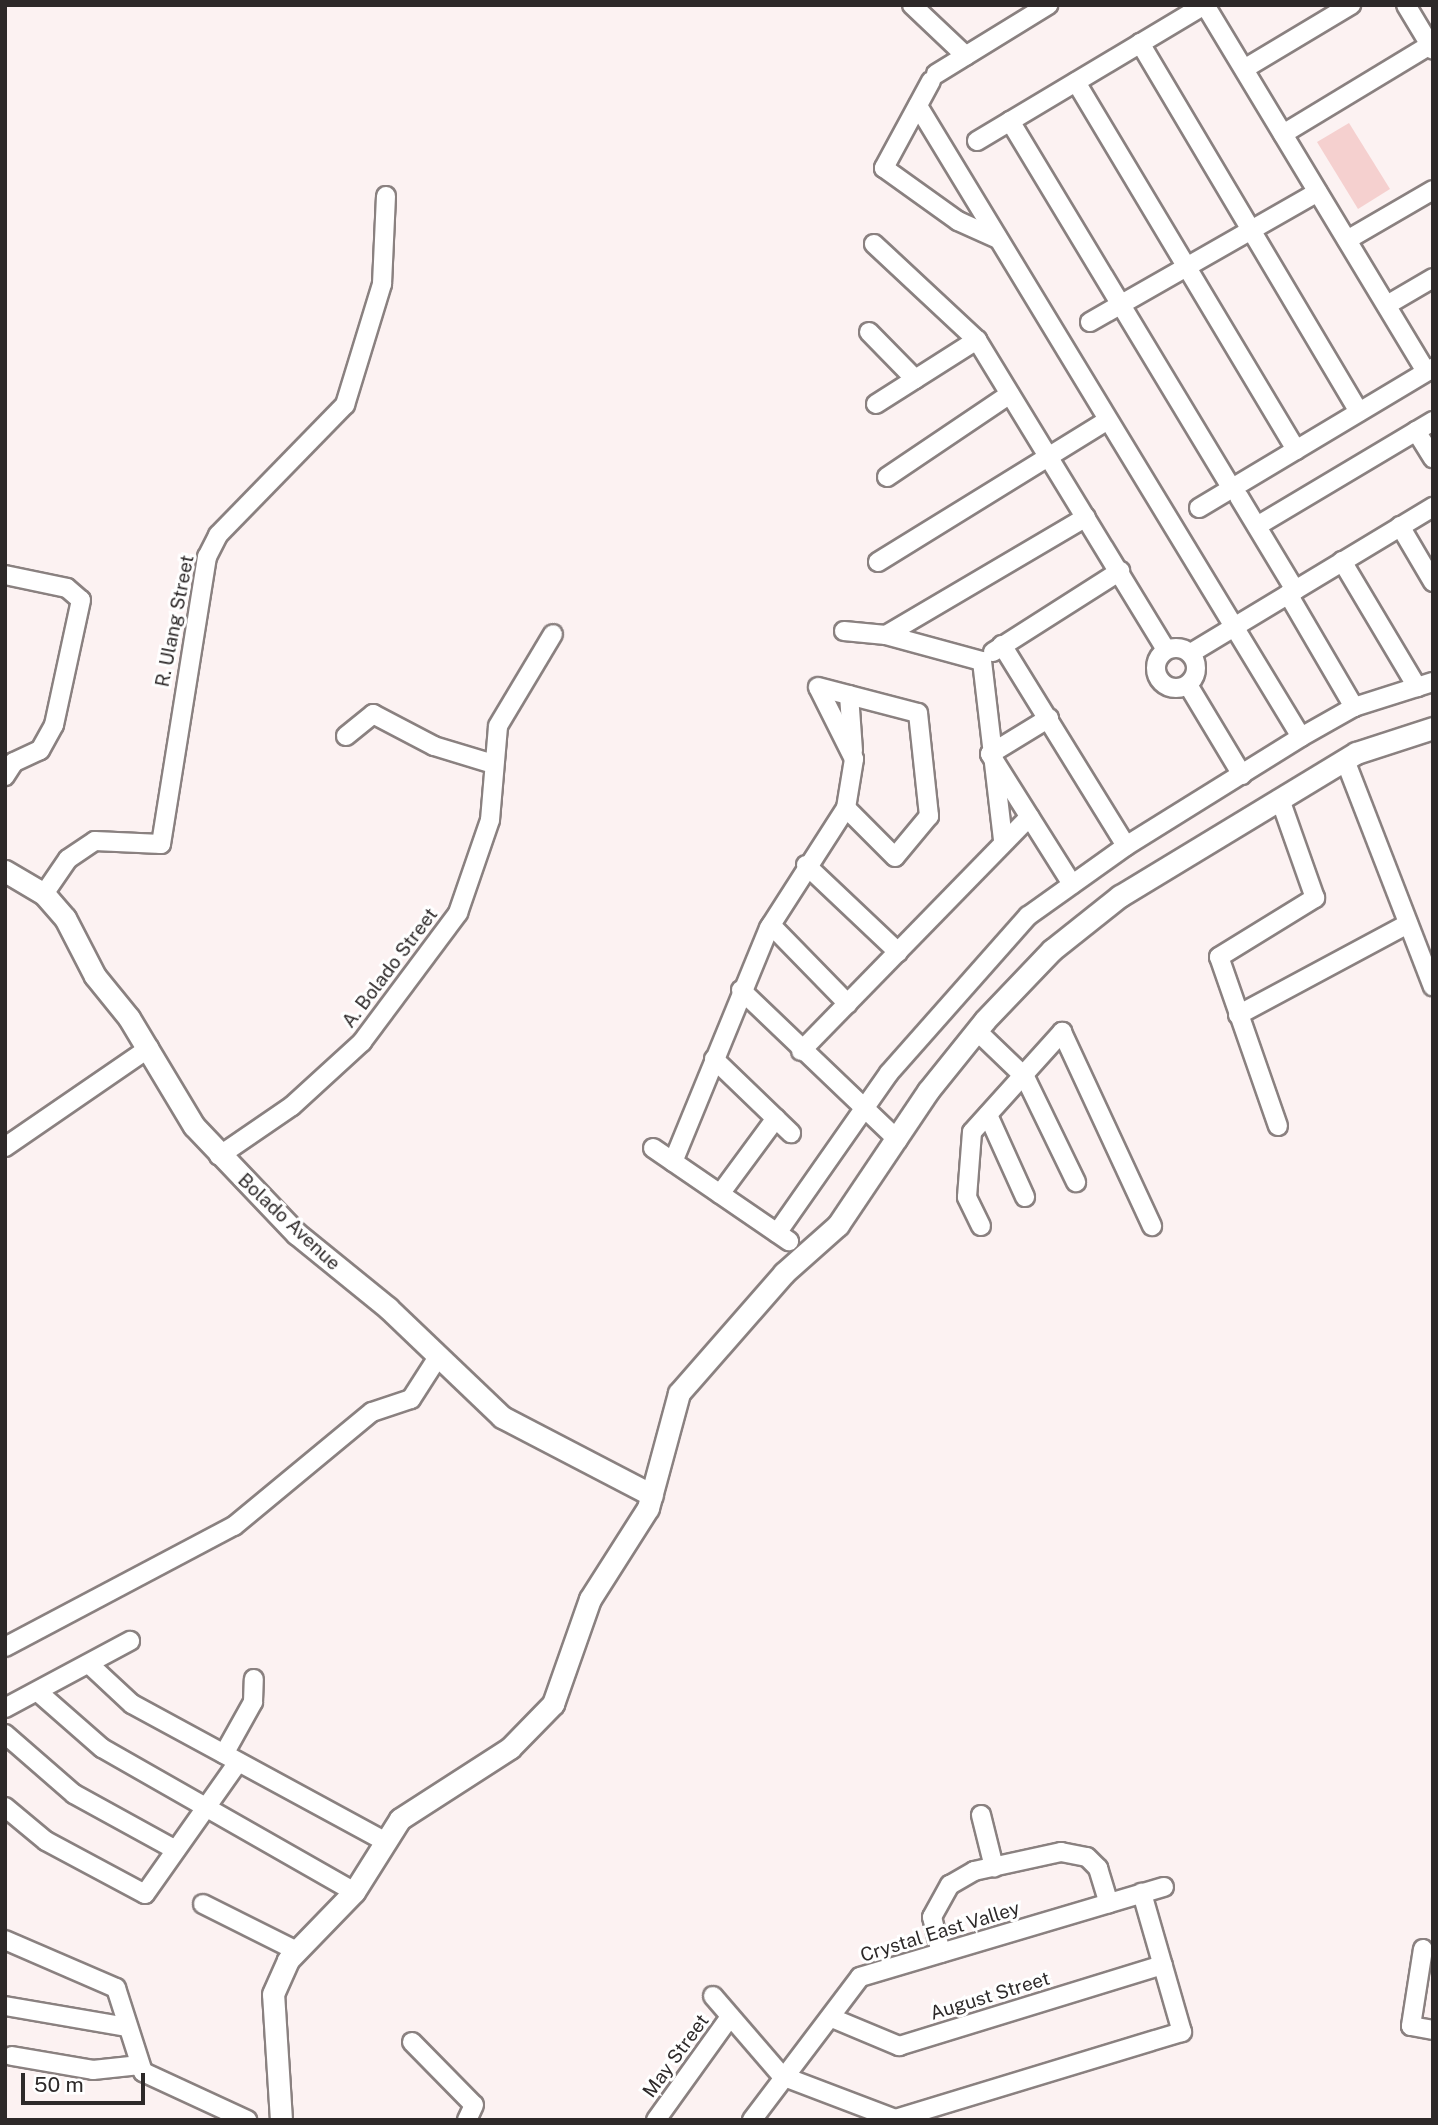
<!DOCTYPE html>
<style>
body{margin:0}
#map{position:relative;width:1438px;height:2125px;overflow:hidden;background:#fcf2f2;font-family:"Public Sans",sans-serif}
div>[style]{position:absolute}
.green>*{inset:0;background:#f5d0cf}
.roads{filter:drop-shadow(2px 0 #8a8180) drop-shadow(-2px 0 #8a8180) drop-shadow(0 2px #8a8180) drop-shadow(0 -2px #8a8180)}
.minor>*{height:18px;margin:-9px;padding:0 9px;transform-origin:9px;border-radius:9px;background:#fff}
.minor>.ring{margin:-9px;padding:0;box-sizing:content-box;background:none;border:18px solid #fff;border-radius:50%}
.tertiary>*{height:21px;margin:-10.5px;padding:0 10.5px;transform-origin:10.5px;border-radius:10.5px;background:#fff}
span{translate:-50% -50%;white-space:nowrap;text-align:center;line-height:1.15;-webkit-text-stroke:6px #fff;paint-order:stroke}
.street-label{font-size:19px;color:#2d2929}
.frame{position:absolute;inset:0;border:7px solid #2d2929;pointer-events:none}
.scale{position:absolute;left:21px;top:2073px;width:124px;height:32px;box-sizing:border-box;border:4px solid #2d2929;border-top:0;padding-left:9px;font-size:21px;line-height:24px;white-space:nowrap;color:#2d2929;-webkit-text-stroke:5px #fff;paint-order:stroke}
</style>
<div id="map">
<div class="green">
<i style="clip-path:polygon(1349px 123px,1390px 189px,1358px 209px,1317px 142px)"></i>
</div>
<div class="roads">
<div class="minor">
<i style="left:912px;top:5px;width:74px;rotate:43.4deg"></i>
<i style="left:1205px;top:5px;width:428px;rotate:58.9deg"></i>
<i style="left:1406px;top:5px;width:52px;rotate:59deg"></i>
<i style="left:1140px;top:43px;width:429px;rotate:59.3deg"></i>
<i style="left:1244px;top:69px;width:125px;rotate:-30.9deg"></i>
<i style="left:936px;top:74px;width:132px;rotate:-31.6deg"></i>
<i style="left:931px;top:81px;width:99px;rotate:118.4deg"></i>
<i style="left:884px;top:168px;width:91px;rotate:35.6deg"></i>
<i style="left:958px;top:221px;width:44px;rotate:24.2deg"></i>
<i style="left:1076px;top:82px;width:429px;rotate:59.1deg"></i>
<i style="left:918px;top:106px;width:738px;rotate:58.74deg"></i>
<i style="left:1010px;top:121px;width:430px;rotate:58.9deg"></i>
<i style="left:1283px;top:134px;width:172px;rotate:-31.2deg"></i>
<i style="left:977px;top:141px;width:265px;rotate:-30.9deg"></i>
<i style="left:1347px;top:240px;width:99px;rotate:-30.2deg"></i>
<i style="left:874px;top:244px;width:141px;rotate:43deg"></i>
<i style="left:977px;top:340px;width:363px;rotate:58.6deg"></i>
<i style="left:1387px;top:305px;width:53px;rotate:-30.4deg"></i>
<i style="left:1090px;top:322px;width:262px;rotate:-29.7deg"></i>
<i style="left:869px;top:332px;width:66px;rotate:45.6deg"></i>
<i style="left:876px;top:404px;width:120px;rotate:-32.4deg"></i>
<i style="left:1416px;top:431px;width:32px;rotate:58deg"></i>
<i style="left:887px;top:477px;width:148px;rotate:-34deg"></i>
<i style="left:1239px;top:497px;width:109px;rotate:58.9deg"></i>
<i style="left:1199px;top:508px;width:273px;rotate:-30.9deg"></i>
<i style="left:1257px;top:526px;width:205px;rotate:-30.8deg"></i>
<i style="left:1400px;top:526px;width:65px;rotate:59.5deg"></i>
<i style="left:1342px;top:561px;width:147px;rotate:59.2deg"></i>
<i style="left:878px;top:562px;width:270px;rotate:-31.7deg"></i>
<i style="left:5px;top:575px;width:63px;rotate:11.8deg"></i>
<i style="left:67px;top:588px;width:18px;rotate:41deg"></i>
<i style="left:81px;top:600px;width:128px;rotate:102.2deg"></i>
<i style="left:54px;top:725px;width:29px;rotate:119deg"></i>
<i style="left:40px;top:750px;width:29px;rotate:155deg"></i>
<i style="left:14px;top:762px;width:17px;rotate:123deg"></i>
<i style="left:1288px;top:594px;width:131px;rotate:59.7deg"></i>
<i style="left:844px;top:631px;width:42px;rotate:5.4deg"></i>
<i style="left:886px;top:635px;width:99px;rotate:15.2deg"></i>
<i style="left:886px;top:635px;width:232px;rotate:-30.5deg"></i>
<i style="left:1002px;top:645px;width:236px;rotate:58.3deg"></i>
<i class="ring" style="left:1156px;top:648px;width:22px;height:22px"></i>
<i style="left:993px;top:652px;width:151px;rotate:-32.5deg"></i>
<i style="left:1191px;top:653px;width:283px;rotate:-31.1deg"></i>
<i style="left:982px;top:661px;width:181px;rotate:83.3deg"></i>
<i style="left:1188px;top:685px;width:105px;rotate:59deg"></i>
<i style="left:818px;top:687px;width:103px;rotate:14.6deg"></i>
<i style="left:918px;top:713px;width:104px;rotate:83.9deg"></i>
<i style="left:929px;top:816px;width:53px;rotate:129.7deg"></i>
<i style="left:895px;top:857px;width:69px;rotate:-135deg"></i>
<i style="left:849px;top:695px;width:56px;rotate:85.9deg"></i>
<i style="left:1049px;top:718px;width:69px;rotate:148.6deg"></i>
<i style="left:990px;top:754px;width:154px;rotate:57.8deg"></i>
<i style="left:346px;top:736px;width:35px;rotate:-39deg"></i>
<i style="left:373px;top:714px;width:69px;rotate:27.7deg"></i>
<i style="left:434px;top:746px;width:59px;rotate:16.9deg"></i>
<i style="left:1345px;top:760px;width:243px;rotate:68.8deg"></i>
<i style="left:806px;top:865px;width:127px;rotate:43.4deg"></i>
<i style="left:44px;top:894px;width:42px;rotate:-55.6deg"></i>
<i style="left:68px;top:859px;width:32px;rotate:-34deg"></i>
<i style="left:95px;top:841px;width:66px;rotate:2.6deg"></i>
<i style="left:161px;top:844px;width:291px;rotate:-80.9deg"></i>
<i style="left:207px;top:557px;width:25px;rotate:-63deg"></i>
<i style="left:218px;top:535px;width:182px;rotate:-45.7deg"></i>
<i style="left:345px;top:405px;width:127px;rotate:-73deg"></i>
<i style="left:382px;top:284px;width:88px;rotate:-87.4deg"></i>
<i style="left:771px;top:925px;width:110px;rotate:45.7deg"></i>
<i style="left:741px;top:990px;width:217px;rotate:43.7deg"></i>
<i style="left:1238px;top:1015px;width:193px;rotate:-28.2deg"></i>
<i style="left:977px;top:1031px;width:66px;rotate:43.8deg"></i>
<i style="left:1025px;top:1077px;width:117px;rotate:64.1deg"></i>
<i style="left:801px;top:1051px;width:327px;rotate:-45.7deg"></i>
<i style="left:714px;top:1059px;width:107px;rotate:43.9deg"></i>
<i style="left:988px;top:1115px;width:90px;rotate:65.7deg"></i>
<i style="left:1278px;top:1126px;width:179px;rotate:-109.2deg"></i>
<i style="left:1219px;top:957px;width:113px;rotate:-31.6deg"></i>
<i style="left:1315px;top:898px;width:105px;rotate:-109.5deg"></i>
<i style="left:5px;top:1147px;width:175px;rotate:-34.5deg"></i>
<i style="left:653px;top:1148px;width:165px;rotate:34.4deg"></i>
<i style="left:219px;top:1156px;width:88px;rotate:-34.4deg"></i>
<i style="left:292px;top:1106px;width:95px;rotate:-42.4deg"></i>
<i style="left:362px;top:1042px;width:161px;rotate:-53.3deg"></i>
<i style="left:458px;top:913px;width:98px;rotate:-71deg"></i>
<i style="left:490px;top:820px;width:94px;rotate:-85.1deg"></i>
<i style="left:498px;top:726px;width:107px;rotate:-59.1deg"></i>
<i style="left:673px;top:1162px;width:253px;rotate:-67.7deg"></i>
<i style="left:769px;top:928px;width:143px;rotate:-57.3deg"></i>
<i style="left:846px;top:808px;width:50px;rotate:-80.7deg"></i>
<i style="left:854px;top:759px;width:80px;rotate:-116.6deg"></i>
<i style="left:720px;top:1194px;width:94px;rotate:-53.6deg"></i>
<i style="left:981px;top:1226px;width:32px;rotate:-116deg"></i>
<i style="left:967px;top:1197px;width:65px;rotate:-85.6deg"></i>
<i style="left:972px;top:1132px;width:135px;rotate:-48deg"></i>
<i style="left:1062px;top:1032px;width:214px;rotate:65.1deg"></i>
<i style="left:777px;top:1233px;width:195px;rotate:-55deg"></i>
<i style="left:889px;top:1073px;width:210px;rotate:-48.5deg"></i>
<i style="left:1028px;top:916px;width:120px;rotate:-35.5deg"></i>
<i style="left:1126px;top:846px;width:206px;rotate:-31.9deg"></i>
<i style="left:1301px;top:737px;width:61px;rotate:-29.5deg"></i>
<i style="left:1354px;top:707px;width:83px;rotate:-17.6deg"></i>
<i style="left:5px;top:1647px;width:259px;rotate:-27.9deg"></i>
<i style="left:234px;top:1526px;width:179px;rotate:-39.6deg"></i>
<i style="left:372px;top:1412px;width:41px;rotate:-18.4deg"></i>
<i style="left:411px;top:1399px;width:50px;rotate:-57.3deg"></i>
<i style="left:90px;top:1665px;width:57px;rotate:42.9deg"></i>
<i style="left:132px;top:1704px;width:289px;rotate:28.5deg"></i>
<i style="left:38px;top:1692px;width:85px;rotate:41.2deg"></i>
<i style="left:102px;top:1748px;width:290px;rotate:29.7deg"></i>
<i style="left:5px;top:1708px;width:142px;rotate:-28.2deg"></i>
<i style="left:5px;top:1734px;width:91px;rotate:41deg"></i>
<i style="left:74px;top:1794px;width:116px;rotate:28.8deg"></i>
<i style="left:224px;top:1754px;width:60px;rotate:-60.9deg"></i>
<i style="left:253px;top:1702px;width:23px;rotate:-88deg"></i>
<i style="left:5px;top:1807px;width:53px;rotate:39.7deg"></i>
<i style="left:46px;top:1841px;width:112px;rotate:28.2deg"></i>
<i style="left:145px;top:1894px;width:161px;rotate:-54.8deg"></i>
<i style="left:981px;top:1815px;width:54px;rotate:76deg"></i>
<i style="left:203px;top:1904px;width:105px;rotate:26.6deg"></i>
<i style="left:5px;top:1940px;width:121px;rotate:23.4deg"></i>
<i style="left:116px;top:1988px;width:88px;rotate:72.2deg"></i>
<i style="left:143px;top:2072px;width:115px;rotate:24.8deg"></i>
<i style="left:1423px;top:1949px;width:78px;rotate:98.9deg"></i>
<i style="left:1411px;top:2026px;width:22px;rotate:10deg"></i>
<i style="left:941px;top:1953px;width:37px;rotate:-104deg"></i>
<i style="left:932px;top:1917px;width:37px;rotate:-61deg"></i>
<i style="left:950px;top:1885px;width:28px;rotate:-30deg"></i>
<i style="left:974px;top:1871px;width:89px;rotate:-12.3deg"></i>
<i style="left:1061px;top:1852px;width:26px;rotate:11deg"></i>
<i style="left:1087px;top:1857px;width:16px;rotate:45deg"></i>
<i style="left:1098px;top:1868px;width:37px;rotate:73deg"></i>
<i style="left:713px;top:1996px;width:106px;rotate:49.2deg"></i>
<i style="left:782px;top:2076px;width:121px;rotate:20.8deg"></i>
<i style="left:895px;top:2119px;width:300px;rotate:-16.9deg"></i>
<i style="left:1182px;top:2032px;width:145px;rotate:-106.1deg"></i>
<i style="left:5px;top:2006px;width:123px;rotate:9.8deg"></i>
<i style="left:832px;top:2018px;width:73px;rotate:22.7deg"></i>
<i style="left:899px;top:2046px;width:276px;rotate:-17.1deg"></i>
<i style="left:412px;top:2042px;width:88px;rotate:45.5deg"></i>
<i style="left:474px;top:2105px;width:17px;rotate:115deg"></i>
<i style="left:12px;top:2056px;width:82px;rotate:9.8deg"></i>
<i style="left:93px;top:2070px;width:47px;rotate:-6.1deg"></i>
<i style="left:656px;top:2120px;width:127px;rotate:-54.3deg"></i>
<i style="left:752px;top:2120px;width:179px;rotate:-52.9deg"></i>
<i style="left:860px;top:1977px;width:317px;rotate:-16.5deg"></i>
</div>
<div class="tertiary">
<i style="left:5px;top:871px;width:45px;rotate:30.5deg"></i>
<i style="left:44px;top:894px;width:32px;rotate:49deg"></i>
<i style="left:65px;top:918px;width:65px;rotate:62.7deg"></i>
<i style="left:95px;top:976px;width:54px;rotate:51deg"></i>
<i style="left:129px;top:1018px;width:126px;rotate:59deg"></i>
<i style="left:194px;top:1126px;width:149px;rotate:46.4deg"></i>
<i style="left:297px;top:1234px;width:117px;rotate:39.1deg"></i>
<i style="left:388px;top:1308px;width:158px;rotate:43.7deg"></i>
<i style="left:502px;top:1417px;width:169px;rotate:27.5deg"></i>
<i style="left:281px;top:2120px;width:126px;rotate:-93.6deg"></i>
<i style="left:273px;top:1994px;width:37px;rotate:-66deg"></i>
<i style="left:288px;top:1960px;width:95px;rotate:-45.9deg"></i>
<i style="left:354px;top:1892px;width:86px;rotate:-57.8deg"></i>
<i style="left:400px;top:1819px;width:131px;rotate:-32.8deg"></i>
<i style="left:510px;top:1748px;width:62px;rotate:-45.7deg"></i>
<i style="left:553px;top:1704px;width:111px;rotate:-70.6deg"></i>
<i style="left:590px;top:1599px;width:108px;rotate:-57.5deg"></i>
<i style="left:648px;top:1508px;width:119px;rotate:-74.9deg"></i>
<i style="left:679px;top:1393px;width:159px;rotate:-48.8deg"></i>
<i style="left:784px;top:1273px;width:72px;rotate:-41.6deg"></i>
<i style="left:838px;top:1225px;width:161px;rotate:-56.1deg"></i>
<i style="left:928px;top:1091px;width:91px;rotate:-51.2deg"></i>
<i style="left:985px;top:1020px;width:97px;rotate:-46.3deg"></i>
<i style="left:1052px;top:950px;width:87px;rotate:-38.5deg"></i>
<i style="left:1120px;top:896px;width:276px;rotate:-31.2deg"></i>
<i style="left:1356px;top:753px;width:81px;rotate:-18deg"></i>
</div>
</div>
<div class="street-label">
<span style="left:175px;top:621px;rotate:-79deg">R. Ulang Street</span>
<span style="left:390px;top:968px;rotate:-53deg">A. Bolado Street</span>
<span style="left:289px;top:1222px;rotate:43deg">Bolado Avenue</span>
<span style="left:940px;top:1932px;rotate:-17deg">Crystal East Valley</span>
<span style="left:990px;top:1996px;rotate:-17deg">August Street</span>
<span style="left:676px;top:2056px;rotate:-54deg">May Street</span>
</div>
<div class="frame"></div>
<div class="scale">50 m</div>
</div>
